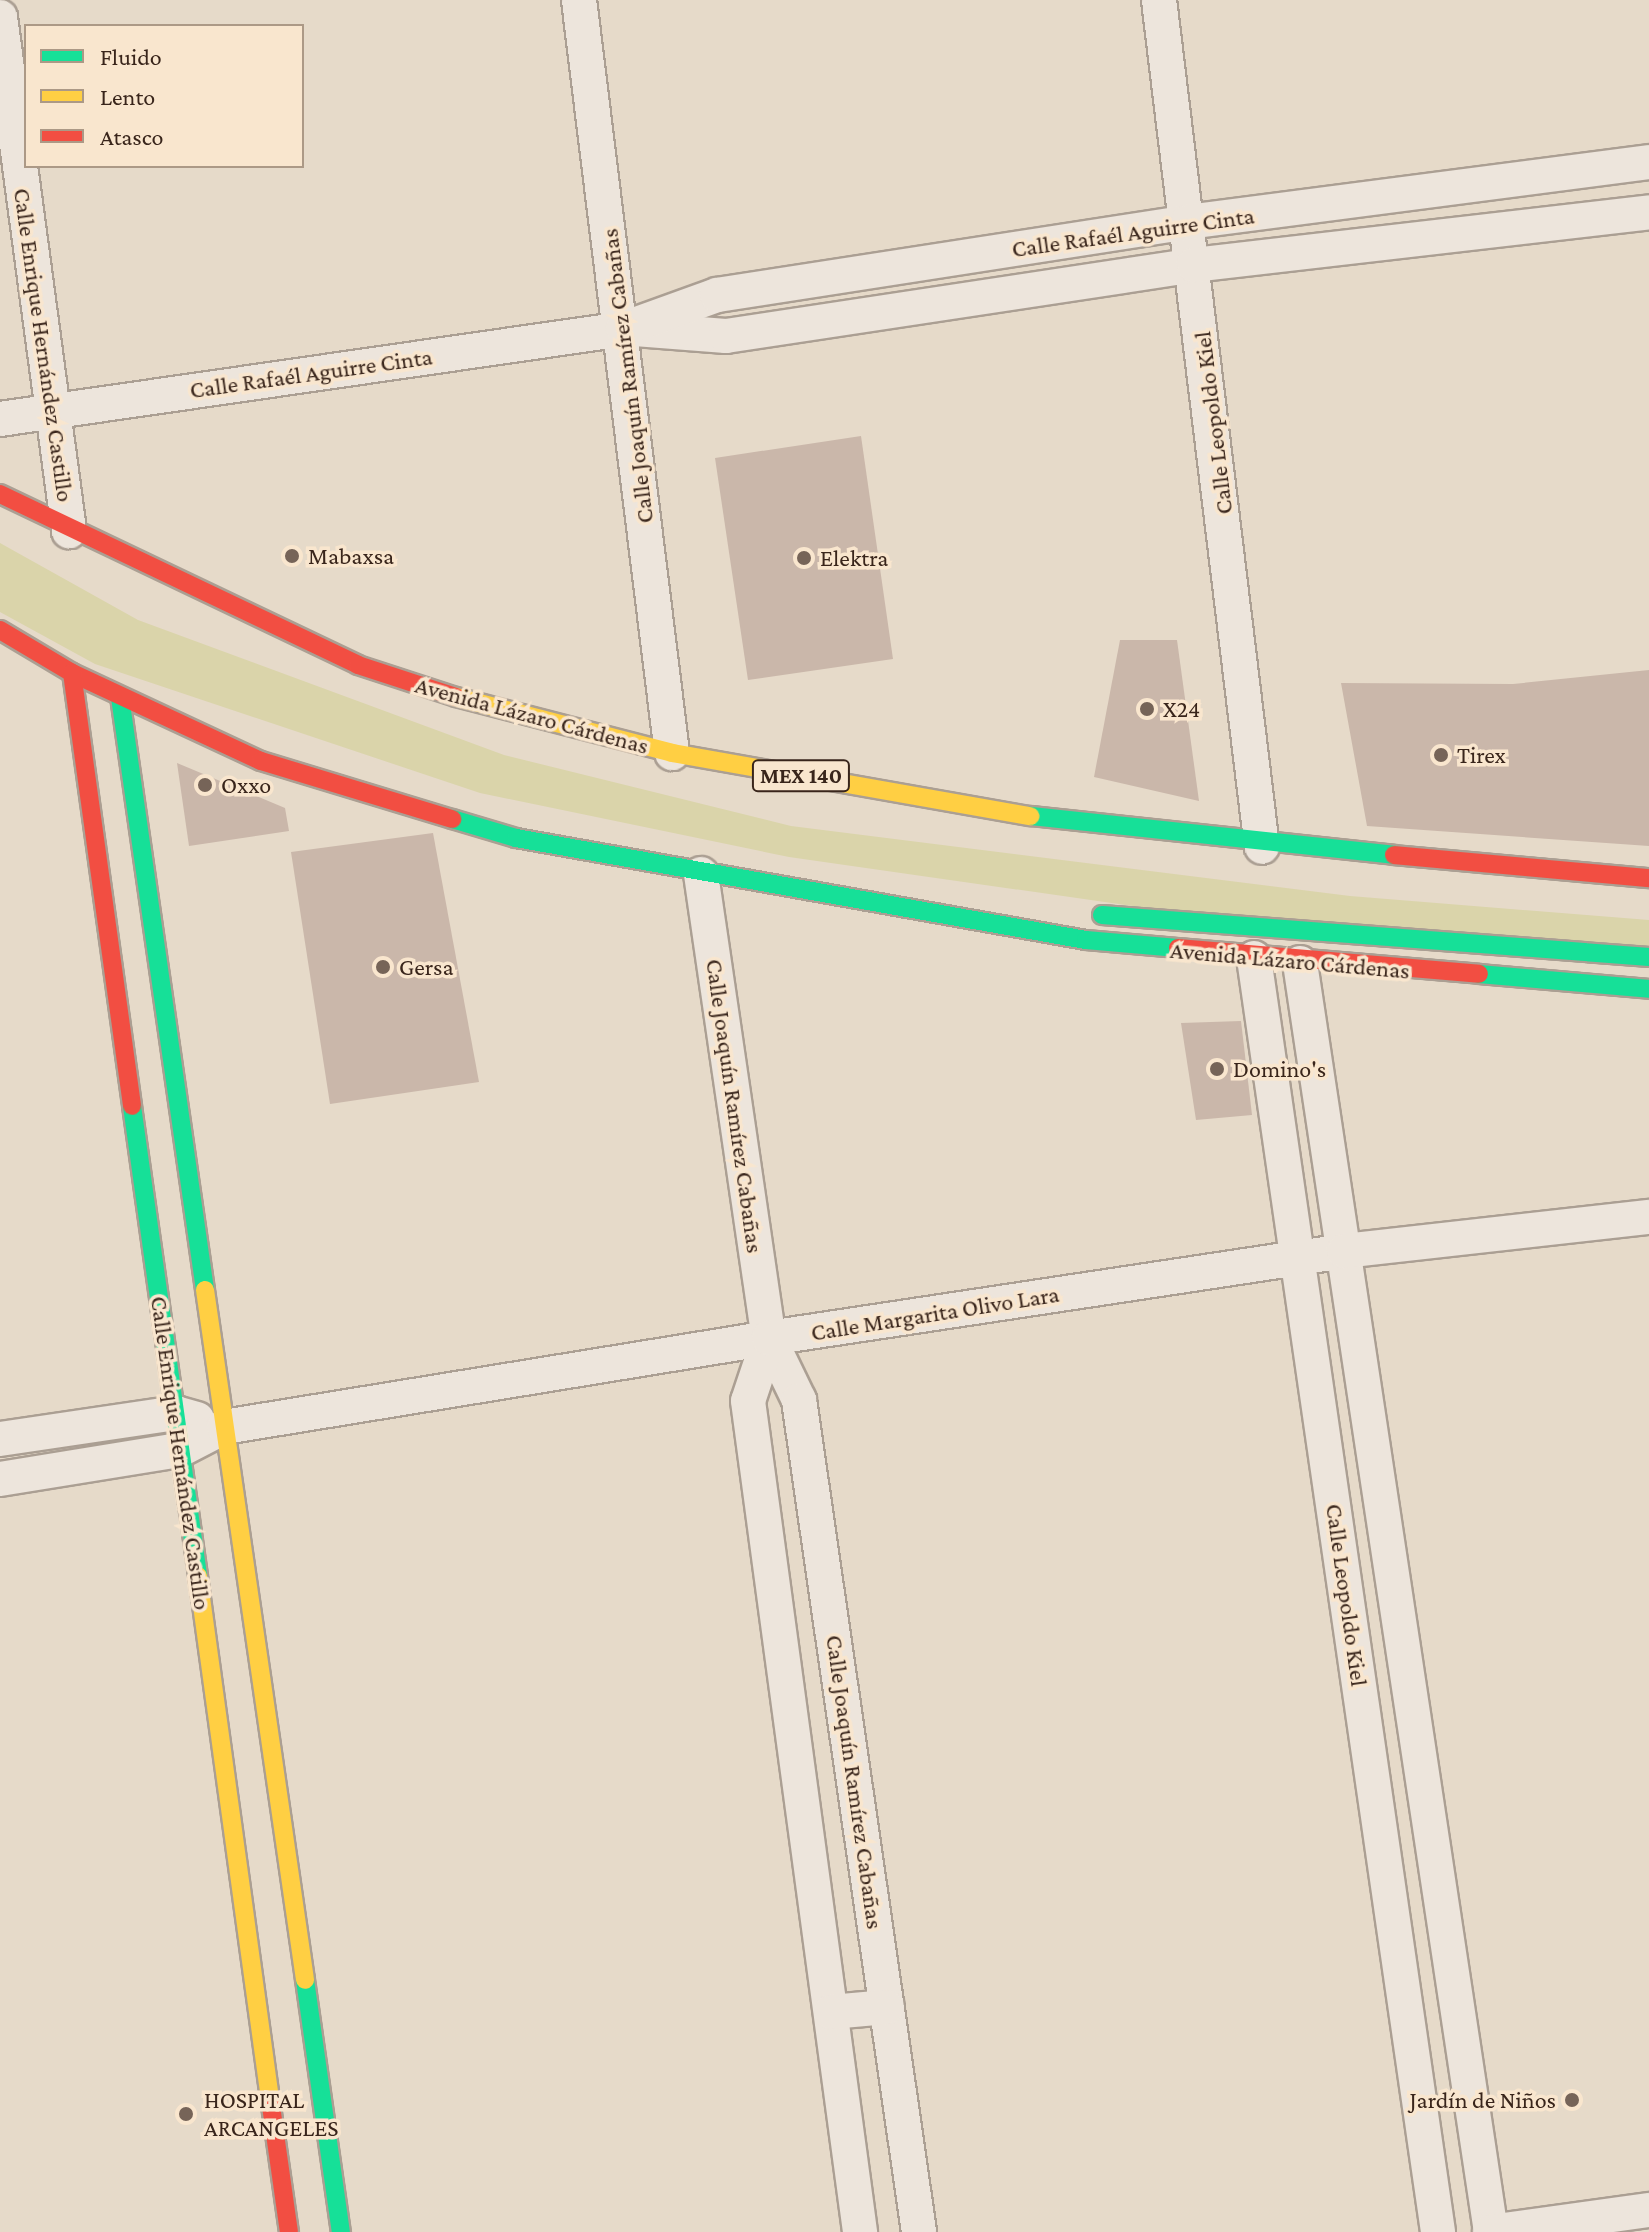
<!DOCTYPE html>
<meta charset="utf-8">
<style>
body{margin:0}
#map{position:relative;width:1649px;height:2232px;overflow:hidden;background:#e6dac9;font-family:"Crimson Pro",serif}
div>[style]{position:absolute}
.green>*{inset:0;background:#dad4aa}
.building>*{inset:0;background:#cab7aa}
.roads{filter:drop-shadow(2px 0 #ab9f93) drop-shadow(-2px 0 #ab9f93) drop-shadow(0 2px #ab9f93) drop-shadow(0 -2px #ab9f93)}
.street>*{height:34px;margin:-17px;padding:0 17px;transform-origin:17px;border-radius:17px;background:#ede5dc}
.fast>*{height:18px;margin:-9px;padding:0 9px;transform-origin:9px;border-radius:9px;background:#16e098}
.slow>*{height:18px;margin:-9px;padding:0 9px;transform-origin:9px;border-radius:9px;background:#ffcf43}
.jam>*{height:18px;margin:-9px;padding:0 9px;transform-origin:9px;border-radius:9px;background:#f24e42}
.dots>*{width:22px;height:22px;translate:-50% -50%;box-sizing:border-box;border:4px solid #f9e6ce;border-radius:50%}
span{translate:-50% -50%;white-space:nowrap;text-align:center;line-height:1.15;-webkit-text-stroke:7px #f9e6ce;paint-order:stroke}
.shield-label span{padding:2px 6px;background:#f9e6ce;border:2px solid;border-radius:6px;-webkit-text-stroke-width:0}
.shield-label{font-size:22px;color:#39251b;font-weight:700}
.street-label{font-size:24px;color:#39251b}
.poi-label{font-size:24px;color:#39251b}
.left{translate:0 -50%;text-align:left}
.right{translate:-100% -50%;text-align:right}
.legend{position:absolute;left:24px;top:24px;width:280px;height:144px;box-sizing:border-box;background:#f9e6ce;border:2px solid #ac9986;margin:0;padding:10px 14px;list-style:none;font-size:24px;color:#39251b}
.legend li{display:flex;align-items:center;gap:16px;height:40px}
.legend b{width:40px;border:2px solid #ac9986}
</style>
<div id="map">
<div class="green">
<i style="clip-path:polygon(0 543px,138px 620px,504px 755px,791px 826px,1350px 896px,1649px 920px,1649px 954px,1343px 936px,789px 857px,480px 793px,95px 664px,0 612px)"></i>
</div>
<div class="building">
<i style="clip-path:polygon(861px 436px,893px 659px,748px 680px,715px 458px)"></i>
<i style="clip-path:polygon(1120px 640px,1177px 640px,1199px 801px,1094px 777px)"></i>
<i style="clip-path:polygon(1649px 670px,1649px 846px,1367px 826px,1341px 683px,1513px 684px)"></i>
<i style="clip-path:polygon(177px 763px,285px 808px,289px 831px,189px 846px)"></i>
<i style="clip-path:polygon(433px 833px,479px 1082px,330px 1104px,291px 852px)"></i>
<i style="clip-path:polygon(1241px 1021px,1252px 1115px,1196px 1120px,1181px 1023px)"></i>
</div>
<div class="roads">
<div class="street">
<i style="left:579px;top:0;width:759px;rotate:82.96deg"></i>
<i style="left:1159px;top:0;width:853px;rotate:83.07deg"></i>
<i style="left:0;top:17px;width:519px;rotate:82.35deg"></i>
<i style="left:635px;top:329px;width:91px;rotate:4.4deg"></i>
<i style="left:726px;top:336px;width:473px;rotate:-8.6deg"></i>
<i style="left:1194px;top:265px;width:458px;rotate:-6.6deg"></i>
<i style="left:0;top:419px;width:629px;rotate:-8.22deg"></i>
<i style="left:623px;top:329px;width:100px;rotate:-19.9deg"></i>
<i style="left:717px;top:295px;width:477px;rotate:-8.8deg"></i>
<i style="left:1188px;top:222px;width:465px;rotate:-7.4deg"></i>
<i style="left:701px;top:874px;width:469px;rotate:81.7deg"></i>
<i style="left:769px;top:1338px;width:69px;rotate:64.2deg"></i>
<i style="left:799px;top:1400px;width:841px;rotate:81.79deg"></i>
<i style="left:1254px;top:958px;width:1287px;rotate:81.78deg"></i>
<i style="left:1300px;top:963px;width:1283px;rotate:81.44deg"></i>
<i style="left:769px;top:1338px;width:66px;rotate:108.4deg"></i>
<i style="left:748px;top:1401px;width:839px;rotate:82.32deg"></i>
<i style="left:0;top:1439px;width:178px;rotate:-8.4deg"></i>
<i style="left:176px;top:1413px;width:22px;rotate:16deg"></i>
<i style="left:0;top:1479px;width:182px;rotate:-9.2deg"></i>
<i style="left:180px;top:1450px;width:50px;rotate:-27.6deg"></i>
<i style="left:224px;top:1427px;width:552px;rotate:-9.27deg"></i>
<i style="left:769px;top:1338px;width:582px;rotate:-8.6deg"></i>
<i style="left:1344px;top:1251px;width:307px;rotate:-6.4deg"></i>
<i style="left:831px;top:2012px;width:56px;rotate:-5.1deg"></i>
<i style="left:1490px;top:2232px;width:161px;rotate:-7.9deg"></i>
</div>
<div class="fast">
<i style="left:120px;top:697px;width:599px;rotate:81.84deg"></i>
<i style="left:1031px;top:816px;width:365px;rotate:6.1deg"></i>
<i style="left:452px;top:819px;width:67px;rotate:16.5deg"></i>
<i style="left:516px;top:838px;width:579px;rotate:10.15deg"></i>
<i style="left:1086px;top:940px;width:92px;rotate:5deg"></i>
<i style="left:1102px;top:915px;width:549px;rotate:4.39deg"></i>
<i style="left:1479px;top:974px;width:171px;rotate:5deg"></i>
<i style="left:132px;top:1106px;width:475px;rotate:82deg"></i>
<i style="left:305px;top:1980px;width:255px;rotate:81.9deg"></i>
</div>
<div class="slow">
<i style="left:456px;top:697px;width:223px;rotate:14.5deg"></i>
<i style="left:672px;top:753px;width:364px;rotate:10deg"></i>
<i style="left:205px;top:1290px;width:697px;rotate:81.75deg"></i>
<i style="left:198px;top:1576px;width:535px;rotate:82.16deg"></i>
</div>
<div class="jam">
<i style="left:0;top:494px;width:397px;rotate:25.5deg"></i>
<i style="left:358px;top:665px;width:103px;rotate:18.1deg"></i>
<i style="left:0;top:630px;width:84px;rotate:30.8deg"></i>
<i style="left:72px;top:673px;width:208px;rotate:25deg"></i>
<i style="left:261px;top:761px;width:200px;rotate:16.9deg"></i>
<i style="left:72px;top:673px;width:437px;rotate:82.1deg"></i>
<i style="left:1394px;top:855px;width:256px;rotate:5.2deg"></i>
<i style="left:1178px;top:948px;width:302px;rotate:4.9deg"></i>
<i style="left:271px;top:2106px;width:127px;rotate:81.9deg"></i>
</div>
</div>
<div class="dots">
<i style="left:292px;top:556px;background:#766458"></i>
<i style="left:804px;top:558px;background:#766458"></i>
<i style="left:1147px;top:709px;background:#766458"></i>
<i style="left:1441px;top:755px;background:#766458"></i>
<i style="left:205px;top:785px;background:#766458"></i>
<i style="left:383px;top:967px;background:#766458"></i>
<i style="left:1217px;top:1069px;background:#766458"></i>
<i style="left:1572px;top:2100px;background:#766458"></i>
<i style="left:186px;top:2114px;background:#766458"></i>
</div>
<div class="shield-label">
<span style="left:801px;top:776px">MEX 140</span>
</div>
<div class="street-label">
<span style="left:1133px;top:232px;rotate:-8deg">Calle Rafaél Aguirre Cinta</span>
<span style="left:44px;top:345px;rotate:82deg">Calle Enrique Hernández Castillo</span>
<span style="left:311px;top:373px;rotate:-8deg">Calle Rafaél Aguirre Cinta</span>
<span style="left:627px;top:376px;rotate:-97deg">Calle Joaquín Ramírez Cabañas</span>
<span style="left:1213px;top:423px;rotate:-97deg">Calle Leopoldo Kiel</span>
<span style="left:532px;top:715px;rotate:15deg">Avenida Lázaro Cárdenas</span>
<span style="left:1290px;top:960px;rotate:5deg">Avenida Lázaro Cárdenas</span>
<span style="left:735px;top:1106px;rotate:82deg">Calle Joaquín Ramírez Cabañas</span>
<span style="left:935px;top:1313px;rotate:-9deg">Calle Margarita Olivo Lara</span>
<span style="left:181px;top:1453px;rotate:82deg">Calle Enrique Hernández Castillo</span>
<span style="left:1347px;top:1595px;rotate:82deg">Calle Leopoldo Kiel</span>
<span style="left:855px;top:1782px;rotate:82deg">Calle Joaquín Ramírez Cabañas</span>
</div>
<div class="poi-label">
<span class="left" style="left:308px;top:556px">Mabaxsa</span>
<span class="left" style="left:820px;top:558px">Elektra</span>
<span class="left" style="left:1163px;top:709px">X24</span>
<span class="left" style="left:1457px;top:755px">Tirex</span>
<span class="left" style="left:221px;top:785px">Oxxo</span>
<span class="left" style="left:399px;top:967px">Gersa</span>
<span class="left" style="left:1233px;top:1069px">Domino's</span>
<span class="left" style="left:204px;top:2114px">HOSPITAL<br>ARCANGELES</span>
<span class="right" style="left:1556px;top:2100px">Jardín de Niños</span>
</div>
<ul class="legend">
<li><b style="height:10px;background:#16e098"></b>Fluido</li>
<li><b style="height:10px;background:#ffcf43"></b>Lento</li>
<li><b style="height:10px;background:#f24e42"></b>Atasco</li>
</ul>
</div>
